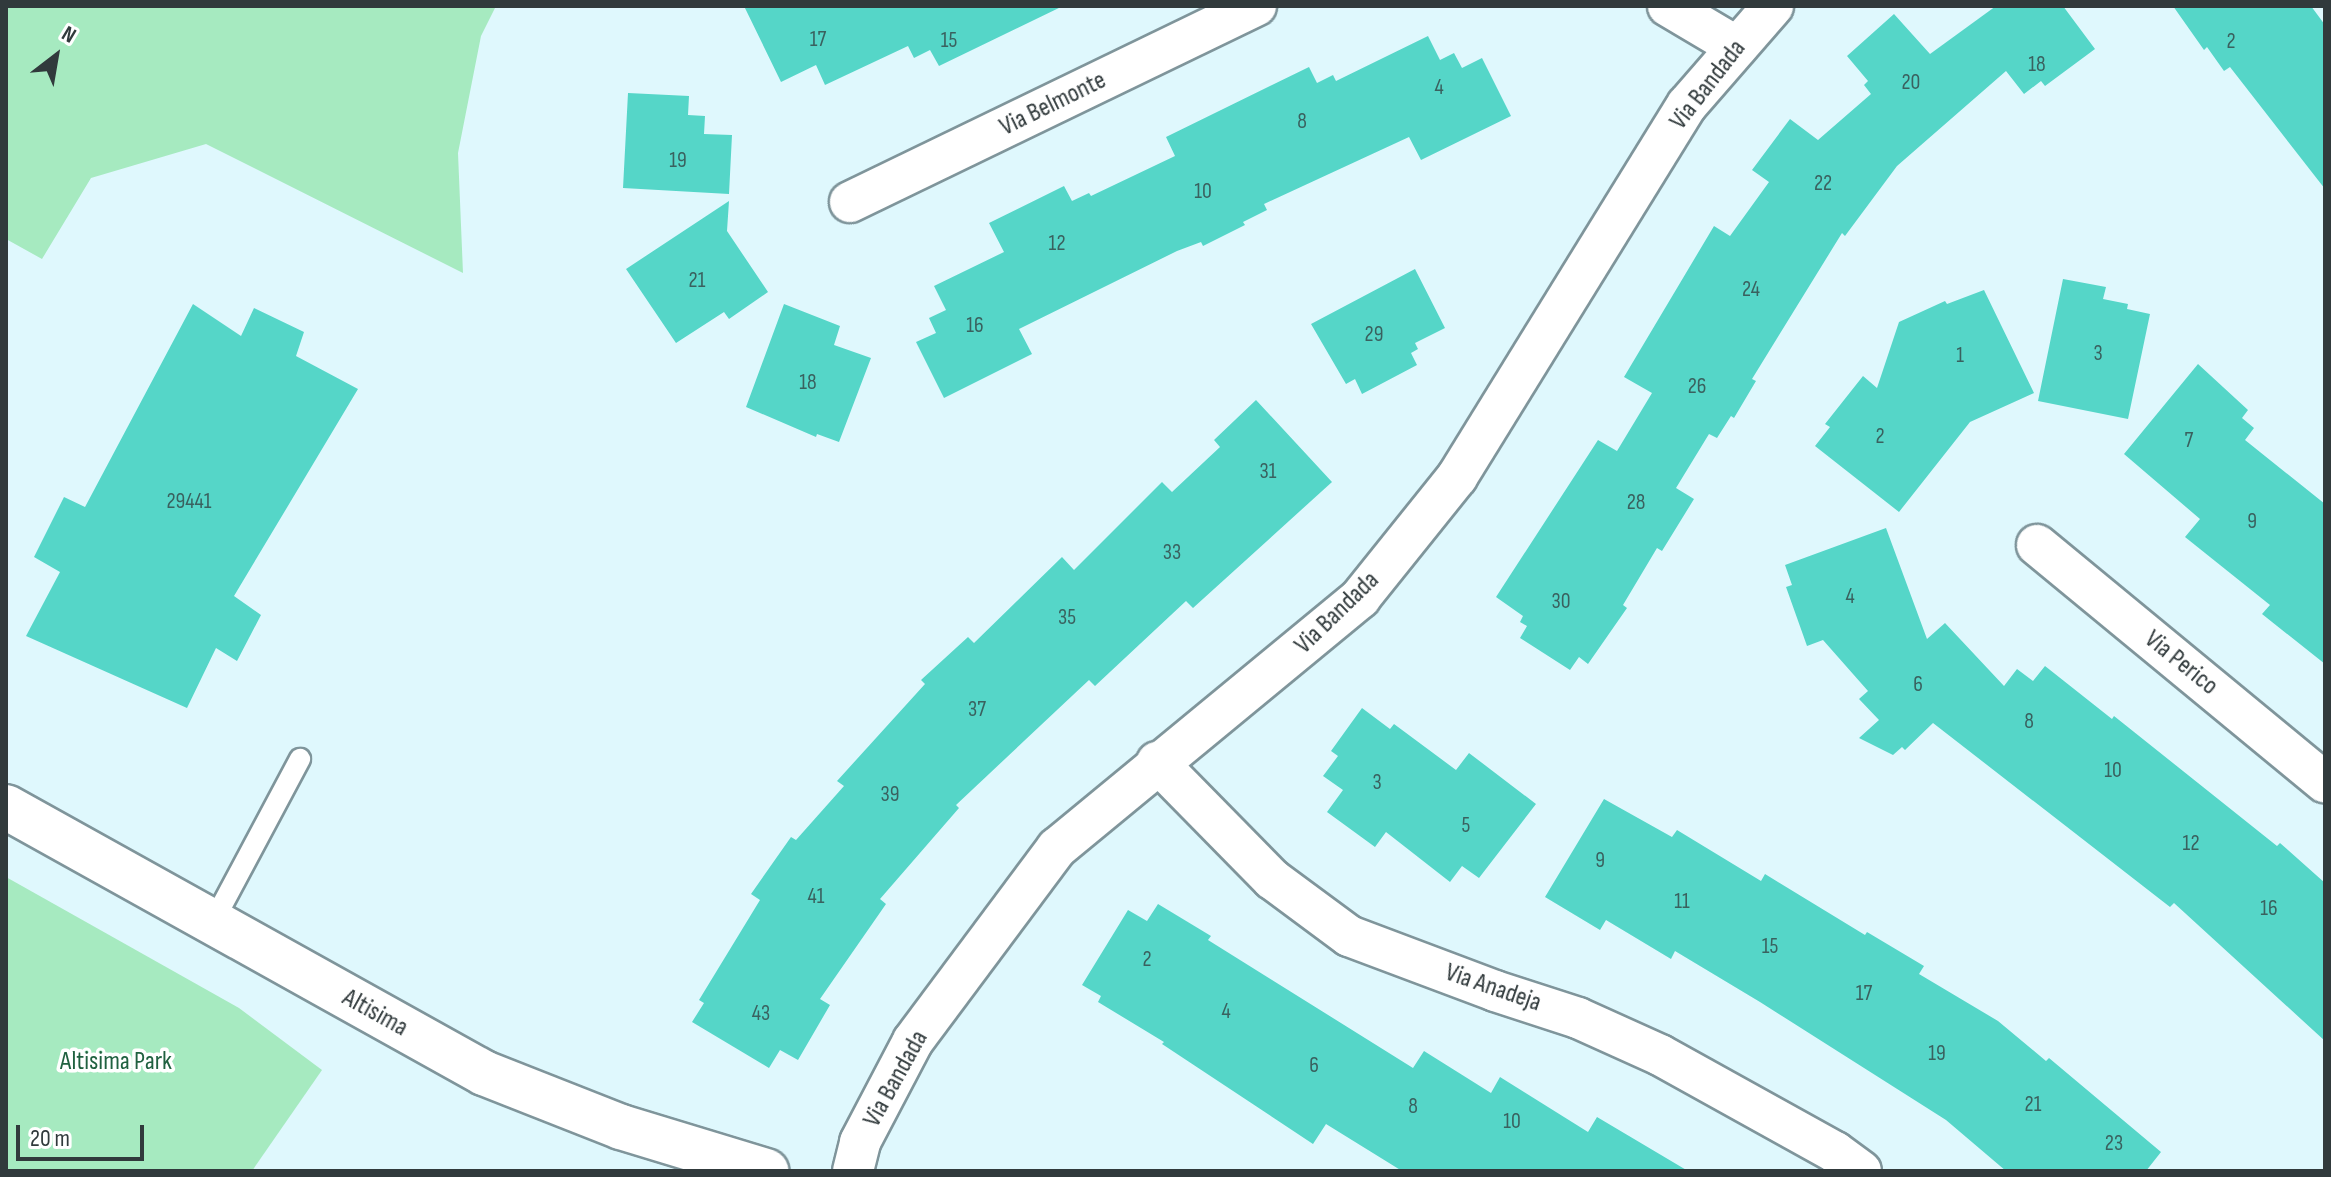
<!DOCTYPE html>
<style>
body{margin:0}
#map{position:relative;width:2331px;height:1177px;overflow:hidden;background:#dff8fd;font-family:"Sofia Sans Condensed",sans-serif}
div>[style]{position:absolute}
.green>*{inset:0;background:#a6eac0}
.building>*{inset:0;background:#55d6c8}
.roads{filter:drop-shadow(2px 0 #7f959b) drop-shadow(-2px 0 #7f959b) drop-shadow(0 2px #7f959b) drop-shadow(0 -2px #7f959b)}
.service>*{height:20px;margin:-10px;padding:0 10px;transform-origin:10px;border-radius:10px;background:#fff}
.minor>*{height:40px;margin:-20px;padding:0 20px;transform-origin:20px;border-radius:20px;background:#fff}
.tertiary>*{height:44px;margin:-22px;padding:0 22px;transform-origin:22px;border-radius:22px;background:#fff}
span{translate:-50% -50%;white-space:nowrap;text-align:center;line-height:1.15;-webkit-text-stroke:7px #fff;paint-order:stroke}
.number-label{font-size:22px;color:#3a615f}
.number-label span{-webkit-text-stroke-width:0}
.street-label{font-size:26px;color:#313a3c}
.park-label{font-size:26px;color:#206140}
.frame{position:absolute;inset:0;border:8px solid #313a3c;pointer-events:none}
.north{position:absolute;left:16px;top:16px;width:80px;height:80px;-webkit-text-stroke:6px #fff;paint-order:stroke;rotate:31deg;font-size:22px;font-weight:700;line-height:32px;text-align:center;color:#313a3c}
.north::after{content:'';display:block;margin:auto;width:28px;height:36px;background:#313a3c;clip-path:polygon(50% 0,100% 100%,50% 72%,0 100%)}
.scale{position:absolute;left:16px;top:1125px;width:128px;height:36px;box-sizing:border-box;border:4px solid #313a3c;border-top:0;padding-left:10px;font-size:24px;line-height:28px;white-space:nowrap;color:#313a3c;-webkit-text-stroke:6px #fff;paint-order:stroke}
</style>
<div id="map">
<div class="green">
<i style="clip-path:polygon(6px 6px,496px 6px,481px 36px,458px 153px,463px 273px,206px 144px,91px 178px,42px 259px,6px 239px)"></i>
<i style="clip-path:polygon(6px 877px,239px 1008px,322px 1070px,252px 1171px,6px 1171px)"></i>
</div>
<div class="building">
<i style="clip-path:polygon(744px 6px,1063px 6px,939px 66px,930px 50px,914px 58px,908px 46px,825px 85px,816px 65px,781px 82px)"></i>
<i style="clip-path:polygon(1996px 6px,2063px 6px,2095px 49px,2045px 86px,2041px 81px,2024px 94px,2006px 71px,1897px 166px,1845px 236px,1842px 233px,1752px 379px,1756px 381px,1734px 418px,1731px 416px,1717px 438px,1709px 434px,1676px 488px,1694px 499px,1662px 551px,1657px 548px,1623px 605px,1627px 608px,1588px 664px,1579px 657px,1570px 670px,1520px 638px,1527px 626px,1520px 622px,1523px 616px,1496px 597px,1598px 440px,1617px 451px,1652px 393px,1624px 377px,1714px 226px,1730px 236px,1769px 182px,1752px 170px,1790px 119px,1818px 140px,1871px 94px,1864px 85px,1868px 81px,1847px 56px,1894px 14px,1930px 54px)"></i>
<i style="clip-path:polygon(2173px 6px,2311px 6px,2325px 25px,2325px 189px,2230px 67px,2224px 71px,2207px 47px,2204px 50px)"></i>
<i style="clip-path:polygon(1428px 36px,1440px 60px,1454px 53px,1462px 68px,1482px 58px,1511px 116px,1421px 160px,1409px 137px,1264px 204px,1267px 210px,1243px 222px,1245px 225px,1203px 246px,1201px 242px,1177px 251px,1019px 329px,1032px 354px,944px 398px,916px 342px,936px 333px,929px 318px,946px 310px,934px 286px,1004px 252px,989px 223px,1064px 186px,1072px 201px,1089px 193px,1091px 196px,1175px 156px,1166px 137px,1309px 67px,1317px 83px,1333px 75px,1336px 81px)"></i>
<i style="clip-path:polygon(628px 93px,689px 96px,688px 115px,705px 116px,704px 134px,732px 135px,729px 194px,623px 188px)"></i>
<i style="clip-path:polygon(729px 201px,727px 231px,768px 292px,729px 319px,724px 312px,676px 343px,626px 269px)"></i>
<i style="clip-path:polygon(1415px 269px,1445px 328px,1415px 343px,1418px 349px,1411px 353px,1417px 365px,1362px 394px,1355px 379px,1346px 384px,1311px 324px)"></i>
<i style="clip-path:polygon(2063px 279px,2106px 287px,2103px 299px,2128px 304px,2127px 309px,2150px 314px,2128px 419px,2038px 401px)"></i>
<i style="clip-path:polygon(1984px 290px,2034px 393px,1970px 422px,1899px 512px,1815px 446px,1830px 427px,1825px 424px,1863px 376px,1877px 388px,1899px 322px,1945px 301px,1947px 304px)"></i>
<i style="clip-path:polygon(193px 304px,241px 336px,254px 308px,304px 332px,296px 356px,358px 389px,234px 596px,261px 615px,237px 661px,216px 648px,187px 708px,26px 636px,60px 572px,34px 557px,64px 497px,85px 507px)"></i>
<i style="clip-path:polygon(784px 304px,840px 326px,834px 345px,871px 358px,839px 442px,817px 434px,816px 437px,746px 407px)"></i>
<i style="clip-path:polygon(2198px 364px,2248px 410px,2242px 418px,2254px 428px,2245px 440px,2325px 504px,2325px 664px,2262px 614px,2270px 605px,2185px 537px,2200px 519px,2124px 454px)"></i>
<i style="clip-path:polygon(1256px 400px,1332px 482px,1193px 608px,1186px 601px,1095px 686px,1089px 680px,956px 805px,959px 808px,880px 899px,886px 904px,820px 999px,830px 1005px,798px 1060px,780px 1050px,769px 1068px,692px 1022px,704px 1003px,699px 1000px,760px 900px,751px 894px,791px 837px,796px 840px,844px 786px,837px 781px,925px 684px,921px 680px,968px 637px,974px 643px,1062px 557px,1074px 570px,1162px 482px,1172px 492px,1220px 447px,1214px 440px)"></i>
<i style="clip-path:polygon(1886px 528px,1927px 639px,1945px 623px,2004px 686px,2017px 669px,2033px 681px,2045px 666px,2112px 719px,2114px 716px,2277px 846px,2280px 843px,2325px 883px,2325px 1041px,2174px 903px,2170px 907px,1933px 723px,1905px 750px,1902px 747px,1893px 755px,1859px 738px,1879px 720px,1859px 699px,1868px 691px,1823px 640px,1807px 646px,1786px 587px,1792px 585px,1785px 565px)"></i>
<i style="clip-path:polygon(1362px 708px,1390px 729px,1394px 724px,1456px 770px,1469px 753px,1536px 804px,1479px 878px,1462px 866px,1450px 882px,1386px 832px,1375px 847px,1327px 812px,1343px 790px,1323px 776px,1338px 756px,1331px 751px)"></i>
<i style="clip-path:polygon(1604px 799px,1672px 837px,1677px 830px,1761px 881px,1765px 874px,1865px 935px,1867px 932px,1924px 966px,1919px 974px,1998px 1021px,2046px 1061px,2049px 1058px,2161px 1152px,2146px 1171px,2006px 1171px,1946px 1120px,1760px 1002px,1675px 951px,1671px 959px,1606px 920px,1600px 930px,1545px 897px)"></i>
<i style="clip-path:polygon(1158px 904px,1211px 936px,1208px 940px,1413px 1068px,1424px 1051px,1491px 1093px,1500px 1077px,1588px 1132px,1597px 1117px,1688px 1171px,1402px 1171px,1326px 1124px,1313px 1144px,1162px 1044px,1164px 1042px,1098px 1002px,1101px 996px,1082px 985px,1128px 910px,1147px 921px)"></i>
</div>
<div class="roads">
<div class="service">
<i style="left:213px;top:922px;width:185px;rotate:-61.9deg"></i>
</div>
<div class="minor">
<i style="left:1668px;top:6px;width:80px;rotate:30.7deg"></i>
<i style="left:850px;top:202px;width:451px;rotate:-25.8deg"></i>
<i style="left:2037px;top:545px;width:373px;rotate:39.5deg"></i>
<i style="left:1157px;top:762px;width:164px;rotate:45.5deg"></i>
<i style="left:1272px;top:879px;width:96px;rotate:36.5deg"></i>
<i style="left:1349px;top:936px;width:156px;rotate:20.6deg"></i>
<i style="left:1495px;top:991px;width:87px;rotate:18deg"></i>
<i style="left:1578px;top:1018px;width:90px;rotate:24.3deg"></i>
<i style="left:1660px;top:1055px;width:200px;rotate:29deg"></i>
<i style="left:1835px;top:1152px;width:32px;rotate:36deg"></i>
<i style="left:853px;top:1171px;width:30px;rotate:-76deg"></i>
<i style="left:860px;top:1142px;width:114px;rotate:-62.3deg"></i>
<i style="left:913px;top:1041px;width:241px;rotate:-53.3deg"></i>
<i style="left:1057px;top:848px;width:393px;rotate:-39.5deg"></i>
<i style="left:1360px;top:598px;width:155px;rotate:-51.3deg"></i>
<i style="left:1457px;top:477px;width:437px;rotate:-58.3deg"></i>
<i style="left:1687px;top:105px;width:131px;rotate:-49deg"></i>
</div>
<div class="tertiary">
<i style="left:6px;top:807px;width:547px;rotate:29.1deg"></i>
<i style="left:484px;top:1073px;width:147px;rotate:21.5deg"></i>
<i style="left:621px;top:1127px;width:152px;rotate:16.9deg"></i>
</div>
</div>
<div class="number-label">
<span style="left:818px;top:40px">17</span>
<span style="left:949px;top:41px">15</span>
<span style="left:2231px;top:42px">2</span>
<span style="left:2037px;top:65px">18</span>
<span style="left:1911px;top:83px">20</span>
<span style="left:1439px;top:88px">4</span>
<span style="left:1302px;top:122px">8</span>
<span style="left:678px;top:161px">19</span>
<span style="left:1823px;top:184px">22</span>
<span style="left:1203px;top:192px">10</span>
<span style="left:1057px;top:244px">12</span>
<span style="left:697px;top:281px">21</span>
<span style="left:1751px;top:290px">24</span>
<span style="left:975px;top:326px">16</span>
<span style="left:1374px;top:335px">29</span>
<span style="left:2098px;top:354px">3</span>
<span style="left:1960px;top:356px">1</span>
<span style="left:808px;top:383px">18</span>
<span style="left:1697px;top:387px">26</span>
<span style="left:1880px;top:437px">2</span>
<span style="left:2189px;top:441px">7</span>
<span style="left:1268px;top:472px">31</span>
<span style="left:189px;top:502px">29441</span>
<span style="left:1636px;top:503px">28</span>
<span style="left:2252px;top:522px">9</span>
<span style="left:1172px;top:553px">33</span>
<span style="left:1850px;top:597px">4</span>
<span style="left:1561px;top:602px">30</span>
<span style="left:1067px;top:618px">35</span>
<span style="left:1918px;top:685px">6</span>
<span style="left:977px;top:710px">37</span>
<span style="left:2029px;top:722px">8</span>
<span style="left:2113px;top:771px">10</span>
<span style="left:1377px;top:783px">3</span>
<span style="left:890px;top:795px">39</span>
<span style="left:1466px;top:826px">5</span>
<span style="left:2191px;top:844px">12</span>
<span style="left:1600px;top:861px">9</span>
<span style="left:816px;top:897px">41</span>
<span style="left:1682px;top:902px">11</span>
<span style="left:2269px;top:909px">16</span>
<span style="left:1770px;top:947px">15</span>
<span style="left:1147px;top:960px">2</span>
<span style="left:1864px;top:994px">17</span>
<span style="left:1226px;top:1012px">4</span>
<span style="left:761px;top:1014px">43</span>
<span style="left:1937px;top:1054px">19</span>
<span style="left:1314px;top:1066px">6</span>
<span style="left:2033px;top:1105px">21</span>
<span style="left:1413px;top:1107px">8</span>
<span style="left:1512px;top:1122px">10</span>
<span style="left:2114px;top:1144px">23</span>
</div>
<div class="street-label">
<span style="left:1708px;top:85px;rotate:-52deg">Via Bandada</span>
<span style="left:1053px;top:104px;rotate:-26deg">Via Belmonte</span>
<span style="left:1337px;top:613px;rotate:-44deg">Via Bandada</span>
<span style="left:2181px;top:663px;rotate:39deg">Via Perico</span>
<span style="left:1493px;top:988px;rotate:19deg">Via Anadeja</span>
<span style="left:375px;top:1013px;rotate:29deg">Altisima</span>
<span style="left:896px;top:1079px;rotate:-61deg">Via Bandada</span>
</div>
<div class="park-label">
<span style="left:116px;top:1062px">Altisima Park</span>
</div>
<div class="frame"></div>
<div class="north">N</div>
<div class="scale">20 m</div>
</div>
